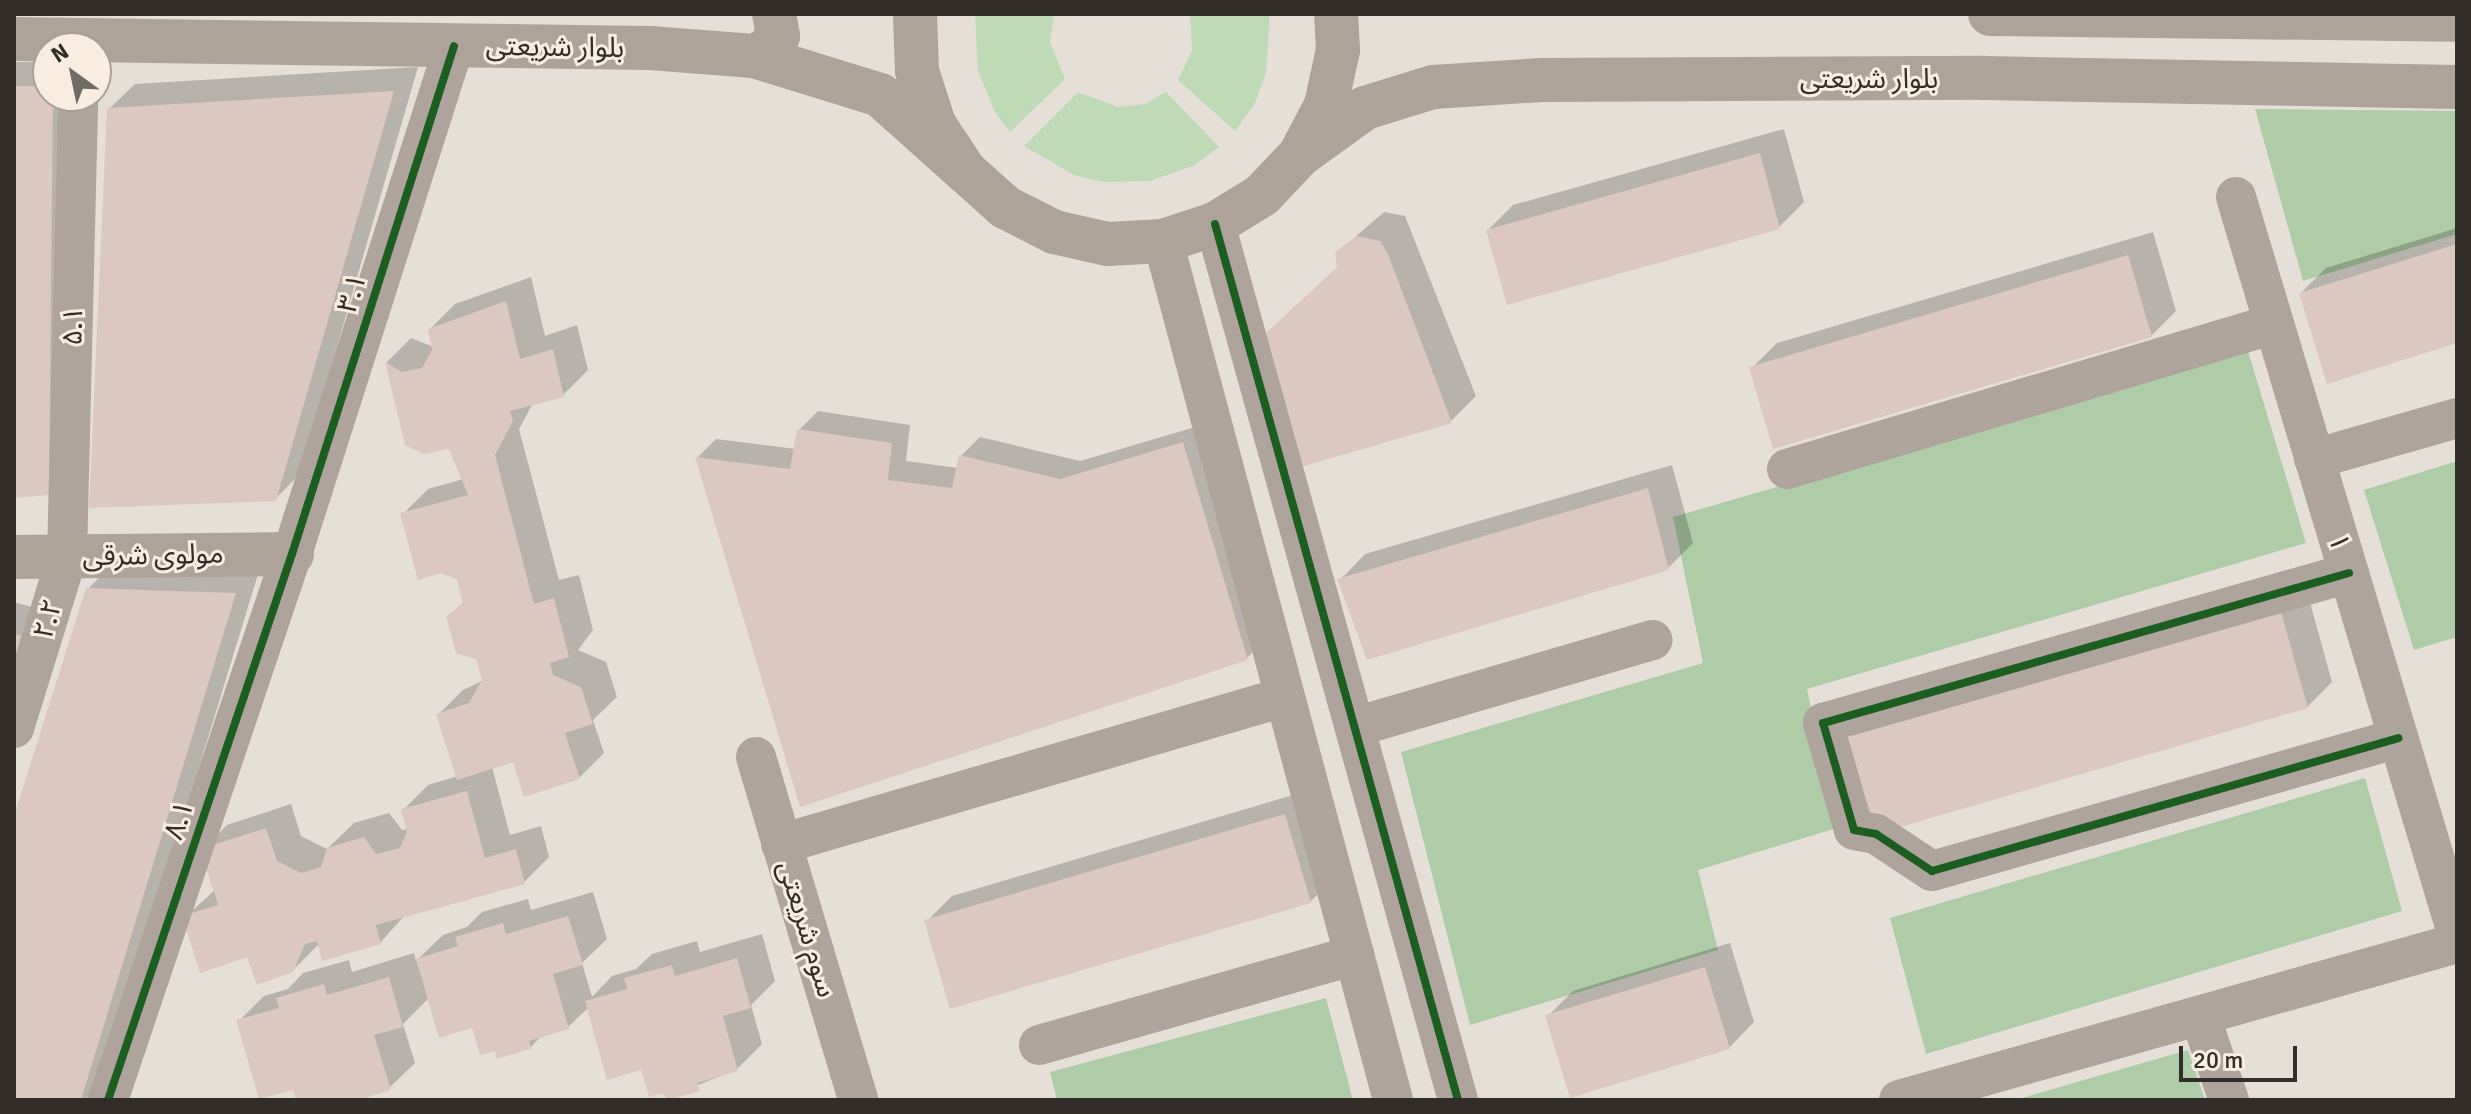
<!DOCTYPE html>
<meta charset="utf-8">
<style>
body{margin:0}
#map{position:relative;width:2471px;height:1114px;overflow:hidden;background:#e6dfd8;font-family:Signika,"Noto Sans Arabic",sans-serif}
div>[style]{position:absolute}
.green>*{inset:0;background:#bedbb6}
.forest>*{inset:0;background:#aecda6}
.shadow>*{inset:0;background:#0003}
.building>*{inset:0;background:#dcc7c1}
.street>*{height:40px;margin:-20px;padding:0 20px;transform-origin:20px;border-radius:20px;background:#aea49c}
.secondary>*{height:44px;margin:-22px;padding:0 22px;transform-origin:22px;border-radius:22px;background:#aea398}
.cycleway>*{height:8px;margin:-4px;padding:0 4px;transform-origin:4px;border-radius:4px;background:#1b5e20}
span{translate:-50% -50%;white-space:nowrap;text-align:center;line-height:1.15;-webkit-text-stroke:6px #f9eddf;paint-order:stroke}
.street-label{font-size:28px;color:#322d28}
.frame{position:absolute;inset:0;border:16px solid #322d28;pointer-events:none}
.north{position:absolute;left:32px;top:32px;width:80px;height:80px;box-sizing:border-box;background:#f9eddf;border:2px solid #a9a096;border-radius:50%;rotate:327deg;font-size:22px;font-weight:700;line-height:32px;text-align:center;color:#322d28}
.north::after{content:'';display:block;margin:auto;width:28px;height:36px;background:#716b66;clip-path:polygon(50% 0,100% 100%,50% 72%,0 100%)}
.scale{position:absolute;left:2179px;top:1046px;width:118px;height:36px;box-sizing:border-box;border:4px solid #322d28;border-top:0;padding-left:10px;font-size:24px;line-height:28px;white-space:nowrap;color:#322d28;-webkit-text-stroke:6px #f9eddf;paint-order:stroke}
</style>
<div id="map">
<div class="green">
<i style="clip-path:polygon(975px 14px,1054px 14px,1050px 42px,1065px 79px,1010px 132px,995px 112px,978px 71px)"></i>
<i style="clip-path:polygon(1190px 14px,1270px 14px,1266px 74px,1255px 103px,1235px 131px,1178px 80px,1192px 50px)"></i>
<i style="clip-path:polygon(1078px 92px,1118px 107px,1145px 104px,1166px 92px,1219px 147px,1193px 166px,1150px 181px,1105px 182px,1076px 176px,1024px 146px)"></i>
</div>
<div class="forest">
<i style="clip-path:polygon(2255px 109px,2457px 111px,2457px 234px,2303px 281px)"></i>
<i style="clip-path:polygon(2248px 351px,2306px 543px,1807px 689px,1837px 828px,1698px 870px,1718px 950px,1470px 1025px,1401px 752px,1703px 663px,1673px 517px)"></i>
<i style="clip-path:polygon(2457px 461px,2457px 637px,2414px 650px,2364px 490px)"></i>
<i style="clip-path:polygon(2365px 778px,2402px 911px,1926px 1054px,1890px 918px)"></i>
<i style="clip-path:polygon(1326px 998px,1353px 1100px,1057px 1100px,1050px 1072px)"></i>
<i style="clip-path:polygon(2188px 1050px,2205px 1100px,2015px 1100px)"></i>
</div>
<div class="shadow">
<i style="clip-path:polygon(14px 62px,48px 62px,48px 96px,77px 96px,73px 468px,14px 496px)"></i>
<i style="clip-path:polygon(418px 67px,300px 474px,275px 499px,109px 109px,135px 84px)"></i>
<i style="clip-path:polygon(1784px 129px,1804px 202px,1779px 227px,1488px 230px,1513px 205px)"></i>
<i style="clip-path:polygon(1384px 212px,1405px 216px,1476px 396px,1451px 421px,1339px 266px,1337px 253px)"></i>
<i style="clip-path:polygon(2457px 228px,2457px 341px,2301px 293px,2326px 268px)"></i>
<i style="clip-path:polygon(2153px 232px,2176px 311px,2151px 336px,1752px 368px,1777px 343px)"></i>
<i style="clip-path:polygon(531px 277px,545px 336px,577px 325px,588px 370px,563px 395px,533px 403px,519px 429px,559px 580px,579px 575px,593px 630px,578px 650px,606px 662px,617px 697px,593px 720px,604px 753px,579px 778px,515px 760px,492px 767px,510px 835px,541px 826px,549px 857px,524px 882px,405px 915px,380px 943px,320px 943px,292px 971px,248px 954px,185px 917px,215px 890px,202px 850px,227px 825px,291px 804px,301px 836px,327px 849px,354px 823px,389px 813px,402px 830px,408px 829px,403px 810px,428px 785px,458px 776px,438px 715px,463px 690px,484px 680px,477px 658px,448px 617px,465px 601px,459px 579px,403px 514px,428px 489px,463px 479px,450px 446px,407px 443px,387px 362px,411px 338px,434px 347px,430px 329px,455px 304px)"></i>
<i style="clip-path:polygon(818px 411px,910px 425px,906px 461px,958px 468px,961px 456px,980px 437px,1080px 461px,1202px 425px,1266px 639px,1247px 658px,698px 457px,716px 439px,796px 449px,799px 430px)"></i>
<i style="clip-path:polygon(1672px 465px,1693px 543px,1668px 568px,1340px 580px,1365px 554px)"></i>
<i style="clip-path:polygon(113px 563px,260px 568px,97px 1100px,14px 1100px,14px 823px,88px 589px)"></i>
<i style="clip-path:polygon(2306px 588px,2332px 682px,2307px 707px,1850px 738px,1875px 713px)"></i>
<i style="clip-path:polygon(14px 602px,50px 612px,14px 724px)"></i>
<i style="clip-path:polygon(1310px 790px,1335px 877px,1310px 902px,927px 921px,952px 896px)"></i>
<i style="clip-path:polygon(593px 892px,607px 939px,582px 963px,592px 997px,612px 976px,636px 969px,652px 954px,697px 941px,700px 952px,762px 934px,775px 981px,751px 1005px,762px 1044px,737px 1069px,667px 1098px,589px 1007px,568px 1027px,543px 1034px,530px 1048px,496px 1048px,474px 1025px,429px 998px,403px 1024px,415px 1063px,389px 1088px,360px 1100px,298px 1100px,295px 1087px,239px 1021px,264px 996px,288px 989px,303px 973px,349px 960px,352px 972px,414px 953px,416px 961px,443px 935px,467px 927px,482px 912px,528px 899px,531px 910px)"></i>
<i style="clip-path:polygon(1730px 943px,1754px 1022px,1729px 1048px,1548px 1016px,1573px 991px)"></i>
</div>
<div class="building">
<i style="clip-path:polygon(14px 86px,48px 86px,48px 96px,53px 96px,49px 495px,14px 498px)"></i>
<i style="clip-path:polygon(394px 91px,276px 501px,89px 508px,107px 108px)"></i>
<i style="clip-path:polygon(1760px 153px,1780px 229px,1507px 305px,1486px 230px)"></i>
<i style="clip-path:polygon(1357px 236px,1380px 241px,1388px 254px,1452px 423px,1284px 472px,1250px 348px,1337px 267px,1335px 252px)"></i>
<i style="clip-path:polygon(2457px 244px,2457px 343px,2327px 384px,2299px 293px)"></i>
<i style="clip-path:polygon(2128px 255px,2152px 337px,1773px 449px,1749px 367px)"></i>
<i style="clip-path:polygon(506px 301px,520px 359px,553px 349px,564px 397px,510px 411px,513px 421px,495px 455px,534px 604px,554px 598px,569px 657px,550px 663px,553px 675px,581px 687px,593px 724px,565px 733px,580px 779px,524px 797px,513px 762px,457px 780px,436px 714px,469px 703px,482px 680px,476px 659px,456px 653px,446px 616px,463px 604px,457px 580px,441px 573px,418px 580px,400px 513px,468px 495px,449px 449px,423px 454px,405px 445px,385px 362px,402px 372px,422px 368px,432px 350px,428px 329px)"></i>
<i style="clip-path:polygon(797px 429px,892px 443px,888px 480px,952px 488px,959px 455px,1060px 479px,1183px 442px,1248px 660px,800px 807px,695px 457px,790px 469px)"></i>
<i style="clip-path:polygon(1648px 488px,1669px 570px,1367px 660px,1337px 579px)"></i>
<i style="clip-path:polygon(86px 588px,236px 593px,81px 1100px,14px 1100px,14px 816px)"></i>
<i style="clip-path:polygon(2281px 612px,2308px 708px,1876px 834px,1848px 737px)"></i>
<i style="clip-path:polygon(14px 634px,26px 637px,14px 673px)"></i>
<i style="clip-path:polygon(467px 791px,485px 858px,516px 849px,525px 884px,376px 925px,381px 944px,322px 961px,317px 941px,305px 944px,293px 972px,257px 985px,247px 957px,200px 973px,182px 916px,218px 905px,200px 849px,266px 828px,277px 861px,301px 873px,321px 867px,327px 848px,364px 837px,376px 854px,400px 848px,407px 832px,401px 809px)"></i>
<i style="clip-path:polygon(1285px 814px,1311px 903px,950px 1009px,924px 920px)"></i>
<i style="clip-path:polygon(568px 916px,583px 965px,553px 974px,569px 1029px,529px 1041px,531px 1049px,496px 1059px,495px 1051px,480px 1055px,472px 1028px,439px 1038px,416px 959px,458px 946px,455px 937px,503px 923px,506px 934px)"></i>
<i style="clip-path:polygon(737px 958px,751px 1008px,723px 1016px,738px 1071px,697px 1083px,700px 1091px,669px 1100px,663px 1093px,649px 1097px,641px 1070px,607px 1080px,585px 1001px,627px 989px,624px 978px,672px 965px,675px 976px)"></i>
<i style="clip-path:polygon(1705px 967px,1730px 1049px,1570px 1098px,1545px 1015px)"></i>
<i style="clip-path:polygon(389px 977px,403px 1027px,374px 1035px,391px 1090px,358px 1100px,296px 1100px,293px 1090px,259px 1099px,236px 1020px,279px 1008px,276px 998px,324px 984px,327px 995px)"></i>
</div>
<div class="street">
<i style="left:2236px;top:197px;width:768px;rotate:73.29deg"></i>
<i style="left:1215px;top:224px;width:909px;rotate:74.5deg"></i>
<i style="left:1163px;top:241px;width:889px;rotate:75.01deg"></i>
<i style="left:2314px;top:459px;width:149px;rotate:-16deg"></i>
<i style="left:1787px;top:469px;width:508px;rotate:-16.58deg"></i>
<i style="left:2349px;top:573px;width:547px;rotate:164.08deg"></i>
<i style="left:1823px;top:723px;width:111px;rotate:73.8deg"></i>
<i style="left:1854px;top:830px;width:22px;rotate:10deg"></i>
<i style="left:1876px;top:834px;width:67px;rotate:33.5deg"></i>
<i style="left:1932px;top:871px;width:485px;rotate:-15.9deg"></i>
<i style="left:1355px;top:727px;width:310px;rotate:-16.3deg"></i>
<i style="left:14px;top:728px;width:179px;rotate:-72.8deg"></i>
<i style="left:67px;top:557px;width:461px;rotate:-88.6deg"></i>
<i style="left:756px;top:757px;width:358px;rotate:73.4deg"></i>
<i style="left:781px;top:844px;width:524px;rotate:-16.29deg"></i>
<i style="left:2200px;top:1016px;width:89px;rotate:71deg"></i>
<i style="left:1039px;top:1045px;width:328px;rotate:-15.9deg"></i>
<i style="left:108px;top:1100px;width:576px;rotate:-71.38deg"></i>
<i style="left:292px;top:554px;width:533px;rotate:-72.31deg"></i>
<i style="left:1899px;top:1100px;width:580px;rotate:-15.71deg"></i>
</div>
<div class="secondary">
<i style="left:915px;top:14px;width:57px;rotate:88deg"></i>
<i style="left:917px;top:71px;width:56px;rotate:72.2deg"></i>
<i style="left:934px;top:124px;width:56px;rotate:56.6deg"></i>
<i style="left:965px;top:171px;width:54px;rotate:42deg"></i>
<i style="left:1005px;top:207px;width:55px;rotate:27deg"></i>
<i style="left:1054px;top:232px;width:55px;rotate:12.5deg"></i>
<i style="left:1108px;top:244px;width:55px;rotate:-3.1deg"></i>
<i style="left:1163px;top:241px;width:55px;rotate:-18.1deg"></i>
<i style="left:1215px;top:224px;width:55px;rotate:-31.7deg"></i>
<i style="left:1262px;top:195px;width:55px;rotate:-46.5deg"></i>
<i style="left:1300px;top:155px;width:56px;rotate:-62.5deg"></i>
<i style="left:1326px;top:105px;width:56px;rotate:-77.7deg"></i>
<i style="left:1338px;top:50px;width:36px;rotate:-93deg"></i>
<i style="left:1990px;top:14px;width:467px;rotate:0.7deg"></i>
<i style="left:14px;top:39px;width:636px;rotate:0.81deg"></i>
<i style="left:650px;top:48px;width:104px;rotate:4.4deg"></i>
<i style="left:754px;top:56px;width:132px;rotate:17.2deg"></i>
<i style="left:880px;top:95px;width:114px;rotate:41.8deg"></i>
<i style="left:754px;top:56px;width:14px;rotate:-25deg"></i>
<i style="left:767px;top:50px;width:18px;rotate:-52deg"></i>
<i style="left:778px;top:36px;width:22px;rotate:-100deg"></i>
<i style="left:1300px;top:155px;width:80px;rotate:-35.9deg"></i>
<i style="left:1365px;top:108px;width:71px;rotate:-17.2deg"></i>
<i style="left:1433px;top:87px;width:109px;rotate:-3.7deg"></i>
<i style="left:1542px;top:80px;width:442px;rotate:-0.3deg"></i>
<i style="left:1984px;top:78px;width:473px;rotate:1.1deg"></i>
<i style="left:14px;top:557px;width:278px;rotate:-0.6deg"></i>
</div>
<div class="cycleway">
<i style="left:1215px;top:224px;width:909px;rotate:74.5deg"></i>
<i style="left:2349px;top:573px;width:547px;rotate:164.08deg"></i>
<i style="left:1823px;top:723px;width:111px;rotate:73.8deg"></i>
<i style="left:1854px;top:830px;width:22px;rotate:10deg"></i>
<i style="left:1876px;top:834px;width:67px;rotate:33.5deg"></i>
<i style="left:1932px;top:871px;width:485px;rotate:-15.9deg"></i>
<i style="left:108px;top:1100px;width:576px;rotate:-71.38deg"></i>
<i style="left:292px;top:554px;width:533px;rotate:-72.31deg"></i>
</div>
<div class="street-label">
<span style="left:555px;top:47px;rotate:1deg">بلوار شریعتی</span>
<span style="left:1869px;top:79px">بلوار شریعتی</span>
<span style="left:352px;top:293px;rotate:-72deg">۳.۱</span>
<span style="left:73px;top:326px;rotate:-89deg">۵.۱</span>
<span style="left:2339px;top:542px;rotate:73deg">۱</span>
<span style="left:153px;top:555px;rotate:-1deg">مولوی شرقی</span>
<span style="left:48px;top:619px;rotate:-73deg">۲.۲</span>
<span style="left:179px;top:820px;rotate:-71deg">۸.۱</span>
<span style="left:807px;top:929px;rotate:73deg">سوم شریعتی</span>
</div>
<div class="frame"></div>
<div class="north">N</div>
<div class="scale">20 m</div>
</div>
